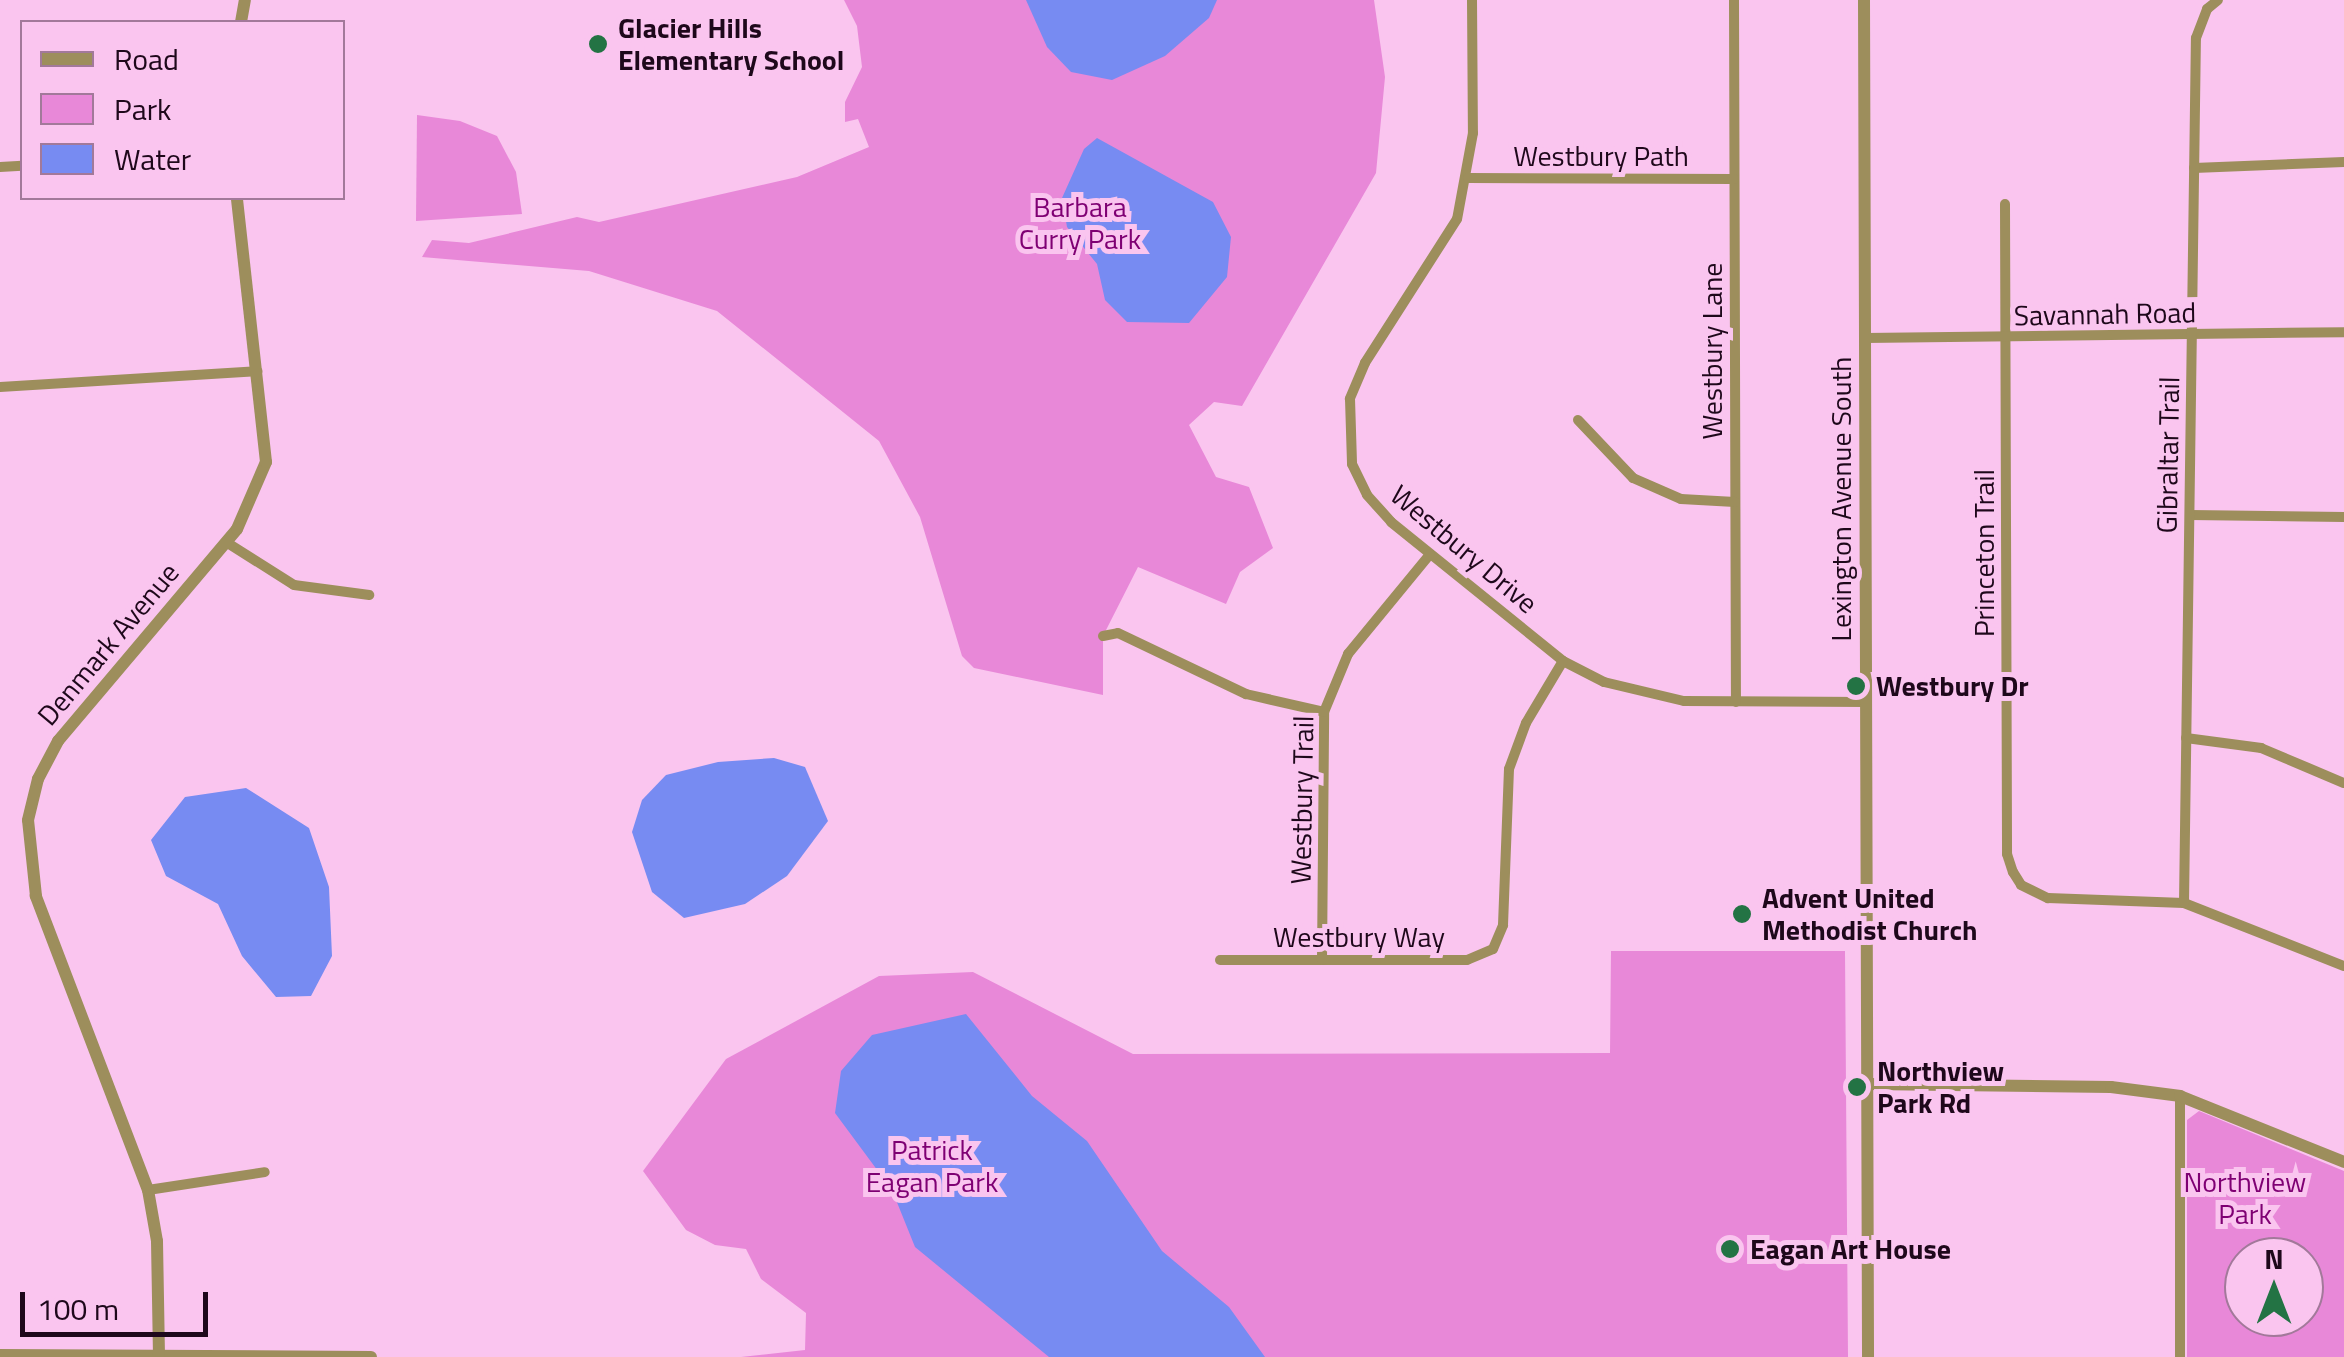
<!DOCTYPE html>
<style>
body{margin:0}
#map{position:relative;width:2344px;height:1357px;overflow:hidden;background:#fac5ef;font-family:"Titillium Web",sans-serif}
div>[style]{position:absolute}
.green>*{inset:0;background:#e888d8}
.water>*{inset:0;background:#778bf2}
.minor>*{height:10px;margin:-5px;padding:0 5px;transform-origin:5px;border-radius:5px;background:#9d8e5c}
.tertiary>*{height:12px;margin:-6px;padding:0 6px;transform-origin:6px;border-radius:6px;background:#9d8e5c}
.dots>*{width:28px;height:28px;translate:-50% -50%;box-sizing:border-box;border:5px solid #fac5ef;border-radius:50%}
span{translate:-50% -50%;white-space:nowrap;text-align:center;line-height:1.15;-webkit-text-stroke:10px #fac5ef;paint-order:stroke}
.poi-label{font-size:28px;color:#1e081b;font-weight:700}
.left{translate:0 -50%;text-align:left}
.street-label{font-size:28px;color:#1e081b}
.park-label{font-size:28px;color:#7f0073}
.legend{position:absolute;left:20px;top:20px;width:325px;height:180px;box-sizing:border-box;background:#fac5ef;border:2px solid #a2799a;margin:0;padding:12px 18px;list-style:none;font-size:30px;color:#1e081b}
.legend li{display:flex;align-items:center;gap:20px;height:50px}
.legend b{width:50px;border:2px solid #a2799a}
.north{position:absolute;left:2224px;top:1237px;width:100px;height:100px;box-sizing:border-box;background:#fac5ef;border:2px solid #a2799a;border-radius:50%;rotate:0deg;font-size:28px;font-weight:700;line-height:40px;text-align:center;color:#1e081b}
.north::after{content:'';display:block;margin:auto;width:35px;height:45px;background:#237344;clip-path:polygon(50% 0,100% 100%,50% 72%,0 100%)}
.scale{position:absolute;left:20px;top:1292px;width:188px;height:45px;box-sizing:border-box;border:5px solid #1e081b;border-top:0;padding-left:12px;font-size:30px;line-height:35px;white-space:nowrap;color:#1e081b;-webkit-text-stroke:8px #fac5ef;paint-order:stroke}
</style>
<div id="map">
<div class="green">
<i style="clip-path:polygon(844px 0,1374px 0,1385px 77px,1376px 173px,1242px 406px,1214px 402px,1189px 425px,1216px 477px,1249px 487px,1273px 548px,1240px 572px,1226px 604px,1138px 567px,1103px 636px,1103px 695px,974px 668px,962px 656px,920px 517px,879px 441px,717px 311px,589px 271px,422px 257px,432px 240px,469px 243px,577px 217px,599px 222px,797px 177px,869px 147px,858px 119px,845px 122px,845px 102px,862px 67px,857px 26px)"></i>
<i style="clip-path:polygon(417px 115px,460px 121px,497px 136px,516px 172px,522px 214px,416px 221px)"></i>
<i style="clip-path:polygon(1611px 951px,1845px 951px,1848px 1357px,741px 1357px,805px 1350px,806px 1313px,761px 1279px,746px 1249px,715px 1245px,686px 1230px,643px 1171px,726px 1059px,879px 976px,973px 972px,1133px 1054px,1610px 1053px)"></i>
<i style="clip-path:polygon(evenodd,2199px 1111px,2344px 1171px,2344px 1357px,2187px 1357px,2187px 1120px,2199px 1111px,2244px 1257px,2304px 1257px,2304px 1317px,2244px 1317px,2244px 1257px)"></i>
</div>
<div class="water">
<i style="clip-path:polygon(1026px 0,1217px 0,1209px 18px,1165px 56px,1112px 80px,1071px 72px,1047px 47px)"></i>
<i style="clip-path:polygon(1097px 138px,1213px 202px,1231px 237px,1227px 277px,1189px 323px,1127px 322px,1105px 300px,1097px 264px,1067px 227px,1062px 198px,1084px 149px)"></i>
<i style="clip-path:polygon(774px 758px,805px 767px,828px 821px,787px 876px,745px 904px,684px 918px,652px 892px,632px 832px,642px 800px,666px 775px,718px 762px)"></i>
<i style="clip-path:polygon(246px 788px,309px 828px,329px 887px,332px 956px,311px 996px,276px 997px,242px 956px,218px 904px,166px 876px,151px 840px,185px 797px)"></i>
<i style="clip-path:polygon(966px 1014px,1032px 1096px,1087px 1141px,1162px 1251px,1229px 1307px,1265px 1357px,1049px 1357px,915px 1247px,892px 1190px,835px 1113px,841px 1071px,872px 1035px)"></i>
</div>
<div class="minor">
<i style="left:1472px;top:0;width:133px;rotate:89.6deg"></i>
<i style="left:1473px;top:133px;width:87px;rotate:100.5deg"></i>
<i style="left:1457px;top:219px;width:171px;rotate:122.6deg"></i>
<i style="left:1365px;top:363px;width:39px;rotate:113deg"></i>
<i style="left:1350px;top:399px;width:65px;rotate:88.2deg"></i>
<i style="left:1352px;top:464px;width:34px;rotate:64deg"></i>
<i style="left:1367px;top:495px;width:36px;rotate:48deg"></i>
<i style="left:1391px;top:522px;width:221px;rotate:38.9deg"></i>
<i style="left:1563px;top:661px;width:46px;rotate:27.1deg"></i>
<i style="left:1604px;top:682px;width:82px;rotate:13.4deg"></i>
<i style="left:1684px;top:701px;width:182px;rotate:0.3deg"></i>
<i style="left:1734px;top:0;width:702px;rotate:89.84deg"></i>
<i style="left:0;top:167px;width:22px;rotate:-3deg"></i>
<i style="left:2194px;top:168px;width:150px;rotate:-2.3deg"></i>
<i style="left:1468px;top:178px;width:266px;rotate:0.2deg"></i>
<i style="left:2005px;top:204px;width:650px;rotate:89.82deg"></i>
<i style="left:2007px;top:854px;width:19px;rotate:72deg"></i>
<i style="left:2013px;top:872px;width:15px;rotate:58deg"></i>
<i style="left:2021px;top:885px;width:30px;rotate:26deg"></i>
<i style="left:2048px;top:898px;width:136px;rotate:2.1deg"></i>
<i style="left:2184px;top:903px;width:172px;rotate:21.5deg"></i>
<i style="left:1865px;top:338px;width:479px;rotate:-0.7deg"></i>
<i style="left:0;top:387px;width:258px;rotate:-3.5deg"></i>
<i style="left:1578px;top:420px;width:80px;rotate:46.5deg"></i>
<i style="left:1633px;top:478px;width:52px;rotate:23.6deg"></i>
<i style="left:1681px;top:499px;width:54px;rotate:3.2deg"></i>
<i style="left:2190px;top:515px;width:154px;rotate:0.7deg"></i>
<i style="left:226px;top:542px;width:80px;rotate:32.3deg"></i>
<i style="left:294px;top:585px;width:76px;rotate:7.6deg"></i>
<i style="left:1103px;top:636px;width:15px;rotate:-11deg"></i>
<i style="left:1118px;top:633px;width:142px;rotate:25.5deg"></i>
<i style="left:1246px;top:694px;width:80px;rotate:13deg"></i>
<i style="left:2186px;top:738px;width:76px;rotate:7.6deg"></i>
<i style="left:2261px;top:748px;width:90px;rotate:22.9deg"></i>
<i style="left:2184px;top:903px;width:865px;rotate:-89.21deg"></i>
<i style="left:2196px;top:38px;width:31px;rotate:-69deg"></i>
<i style="left:2207px;top:9px;width:14px;rotate:-39deg"></i>
<i style="left:1220px;top:960px;width:247px"></i>
<i style="left:1467px;top:960px;width:28px;rotate:-23deg"></i>
<i style="left:1493px;top:949px;width:26px;rotate:-67deg"></i>
<i style="left:1503px;top:925px;width:156px;rotate:-87.8deg"></i>
<i style="left:1509px;top:769px;width:49px;rotate:-69.7deg"></i>
<i style="left:1526px;top:723px;width:72px;rotate:-59.2deg"></i>
<i style="left:1322px;top:960px;width:248px;rotate:-89.5deg"></i>
<i style="left:1324px;top:712px;width:63px;rotate:-67.5deg"></i>
<i style="left:1348px;top:654px;width:129px;rotate:-50.6deg"></i>
<i style="left:148px;top:1190px;width:118px;rotate:-8.7deg"></i>
<i style="left:2180px;top:1357px;width:261px;rotate:-90deg"></i>
</div>
<div class="tertiary">
<i style="left:1864px;top:0;width:1357px;rotate:89.83deg"></i>
<i style="left:241px;top:22px;width:22px;rotate:-80deg"></i>
<i style="left:1868px;top:1084px;width:243px;rotate:0.7deg"></i>
<i style="left:2111px;top:1087px;width:70px;rotate:7.4deg"></i>
<i style="left:2180px;top:1096px;width:177px;rotate:21.9deg"></i>
<i style="left:0;top:1355px;width:371px;rotate:0.3deg"></i>
<i style="left:159px;top:1356px;width:115px;rotate:-91deg"></i>
<i style="left:157px;top:1241px;width:52px;rotate:-100deg"></i>
<i style="left:148px;top:1190px;width:315px;rotate:-110.9deg"></i>
<i style="left:36px;top:896px;width:76px;rotate:-96deg"></i>
<i style="left:28px;top:820px;width:42px;rotate:-76.3deg"></i>
<i style="left:38px;top:779px;width:43px;rotate:-62.2deg"></i>
<i style="left:58px;top:741px;width:277px;rotate:-49.8deg"></i>
<i style="left:237px;top:529px;width:73px;rotate:-66.6deg"></i>
<i style="left:266px;top:462px;width:266px;rotate:-96.3deg"></i>
</div>
<div class="dots">
<i style="left:598px;top:44px;background:#237344"></i>
<i style="left:1856px;top:686px;background:#237344"></i>
<i style="left:1742px;top:914px;background:#237344"></i>
<i style="left:1857px;top:1087px;background:#237344"></i>
<i style="left:1730px;top:1249px;background:#237344"></i>
</div>
<div class="poi-label">
<span class="left" style="left:618px;top:44px">Glacier Hills<br>Elementary School</span>
<span class="left" style="left:1876px;top:686px">Westbury Dr</span>
<span class="left" style="left:1762px;top:914px">Advent United<br>Methodist Church</span>
<span class="left" style="left:1877px;top:1087px">Northview<br>Park Rd</span>
<span class="left" style="left:1750px;top:1249px">Eagan Art House</span>
</div>
<div class="street-label">
<span style="left:1601px;top:156px">Westbury Path</span>
<span style="left:2105px;top:314px;rotate:-1deg">Savannah Road</span>
<span style="left:1712px;top:351px;rotate:-90deg">Westbury Lane</span>
<span style="left:2168px;top:455px;rotate:-89deg">Gibraltar Trail</span>
<span style="left:1841px;top:499px;rotate:-90deg">Lexington Avenue South</span>
<span style="left:1464px;top:549px;rotate:40deg">Westbury Drive</span>
<span style="left:1984px;top:553px;rotate:-90deg">Princeton Trail</span>
<span style="left:108px;top:644px;rotate:-50deg">Denmark Avenue</span>
<span style="left:1302px;top:800px;rotate:-89deg">Westbury Trail</span>
<span style="left:1359px;top:937px">Westbury Way</span>
</div>
<div class="park-label">
<span style="left:1080px;top:223px">Barbara<br>Curry Park</span>
<span style="left:932px;top:1166px">Patrick<br>Eagan Park</span>
<span style="left:2245px;top:1198px">Northview<br>Park</span>
</div>
<ul class="legend">
<li><b style="height:12px;background:#9d8e5c"></b>Road</li>
<li><b style="height:28px;background:#e888d8"></b>Park</li>
<li><b style="height:28px;background:#778bf2"></b>Water</li>
</ul>
<div class="north">N</div>
<div class="scale">100 m</div>
</div>
